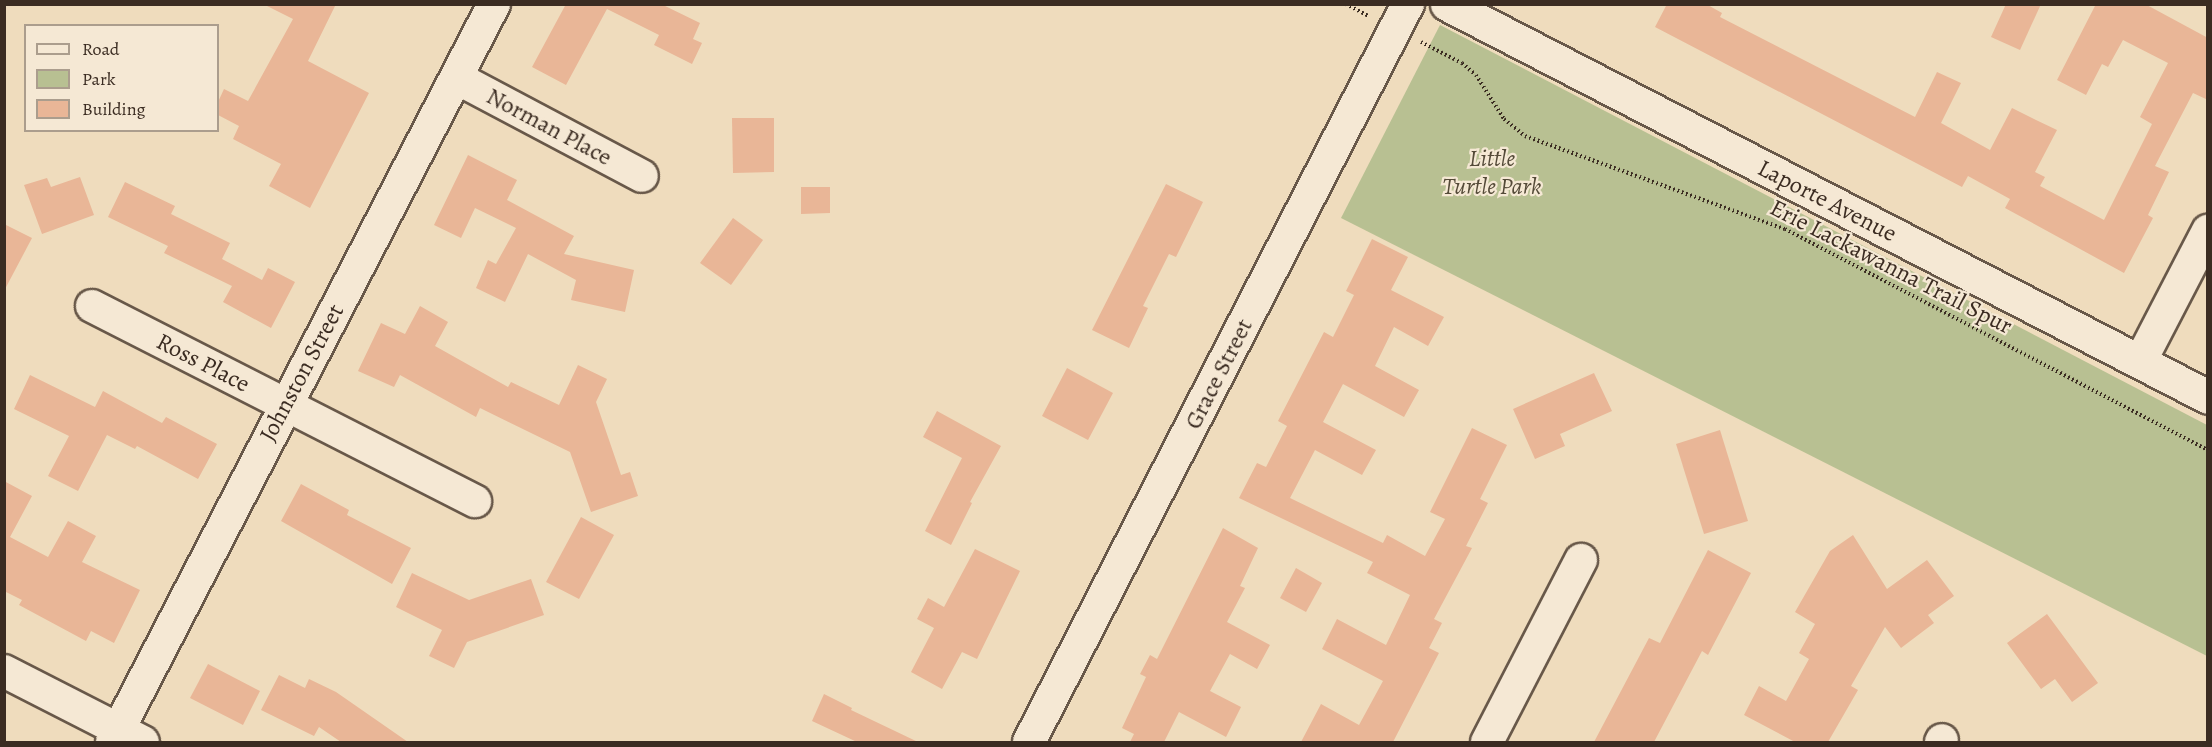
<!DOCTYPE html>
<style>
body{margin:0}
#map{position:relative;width:2212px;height:747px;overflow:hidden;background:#efdcbd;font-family:Alegreya,serif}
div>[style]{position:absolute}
.green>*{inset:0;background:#b8c092}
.building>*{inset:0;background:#e9b697}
.path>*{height:4px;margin-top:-2px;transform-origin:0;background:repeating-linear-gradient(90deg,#3b2c22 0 1.5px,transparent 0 4.5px)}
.roads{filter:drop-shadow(2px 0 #685849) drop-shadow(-2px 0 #685849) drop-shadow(0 2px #685849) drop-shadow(0 -2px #685849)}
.minor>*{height:32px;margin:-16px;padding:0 16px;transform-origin:16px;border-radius:16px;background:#f5e8d4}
.tertiary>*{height:33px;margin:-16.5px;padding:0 16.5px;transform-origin:16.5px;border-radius:16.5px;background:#f5e8d4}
span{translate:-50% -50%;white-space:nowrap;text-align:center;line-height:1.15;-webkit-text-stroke:4.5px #f5e8d4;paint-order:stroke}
.street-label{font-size:24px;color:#3b2c22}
.park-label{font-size:24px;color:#544a38;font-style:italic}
.frame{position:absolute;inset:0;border:6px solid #3b2c22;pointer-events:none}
.legend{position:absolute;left:24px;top:24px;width:195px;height:108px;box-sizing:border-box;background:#f5e8d4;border:2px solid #ab9d8d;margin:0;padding:8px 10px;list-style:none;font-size:18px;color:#3b2c22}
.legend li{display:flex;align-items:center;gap:12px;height:30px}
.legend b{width:30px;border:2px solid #ab9d8d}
</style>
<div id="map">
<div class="green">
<i style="clip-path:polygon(1440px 25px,2207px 425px,2207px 656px,1341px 218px)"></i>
</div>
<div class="building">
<i style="clip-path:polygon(263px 4px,336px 4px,308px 61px,369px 93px,310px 208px,269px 186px,281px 164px,233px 139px,239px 126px,218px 115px,218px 102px,224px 89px,248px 101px,293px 19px)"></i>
<i style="clip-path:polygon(566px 4px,661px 4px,700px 23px,693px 39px,702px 43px,692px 64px,654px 45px,659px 35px,607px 9px,566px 85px,532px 67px)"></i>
<i style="clip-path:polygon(1667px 4px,1706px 4px,1722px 13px,1720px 17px,1915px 117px,1937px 72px,1961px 83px,1941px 123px,1990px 150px,2012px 108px,2036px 120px,2057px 130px,2035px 172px,2045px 177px,2040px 186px,2104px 220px,2152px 124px,2140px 117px,2168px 63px,2123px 40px,2108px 67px,2102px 64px,2086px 95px,2057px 80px,2096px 4px,2145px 4px,2208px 38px,2208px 100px,2193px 93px,2155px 166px,2169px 172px,2148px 215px,2153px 218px,2124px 273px,2005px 208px,2010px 199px,1968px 176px,1962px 187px,1655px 27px)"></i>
<i style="clip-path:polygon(2006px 4px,2041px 4px,2020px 50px,1991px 37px)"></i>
<i style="clip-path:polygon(732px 118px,774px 118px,774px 172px,733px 173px)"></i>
<i style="clip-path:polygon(468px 155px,517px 180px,507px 200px,574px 236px,564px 254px,634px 270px,625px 312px,571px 300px,576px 280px,528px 254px,505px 302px,476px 288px,488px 260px,496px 264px,516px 228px,475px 208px,461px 238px,434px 225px)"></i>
<i style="clip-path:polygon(80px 177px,94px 215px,42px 234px,24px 185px,47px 178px,51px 187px)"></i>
<i style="clip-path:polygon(125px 182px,175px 206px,171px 214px,230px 243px,222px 259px,262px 280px,268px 268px,295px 282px,271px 328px,223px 302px,232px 286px,164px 253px,168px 246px,108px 217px)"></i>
<i style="clip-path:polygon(1166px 184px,1203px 202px,1176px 257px,1169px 254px,1143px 306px,1148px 308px,1129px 348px,1092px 330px)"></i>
<i style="clip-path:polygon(801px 187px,830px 187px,830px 213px,801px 214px)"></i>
<i style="clip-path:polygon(733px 218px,763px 240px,731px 285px,700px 263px)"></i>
<i style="clip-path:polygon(4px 224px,32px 238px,4px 291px)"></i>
<i style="clip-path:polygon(1372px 239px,1408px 257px,1391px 290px,1444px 317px,1428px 346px,1394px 327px,1375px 366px,1419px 390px,1404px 417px,1343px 384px,1323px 422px,1376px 450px,1362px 475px,1315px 450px,1290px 498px,1383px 543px,1387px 535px,1425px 556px,1445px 519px,1430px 512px,1472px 428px,1507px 445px,1480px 499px,1488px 503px,1466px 546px,1472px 548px,1434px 619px,1442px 623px,1429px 648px,1439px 653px,1393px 742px,1301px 742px,1321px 704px,1359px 725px,1383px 681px,1322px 649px,1337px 619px,1386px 645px,1410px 595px,1367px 573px,1373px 562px,1239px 498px,1257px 463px,1266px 467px,1287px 426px,1278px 421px,1324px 332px,1333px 337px,1354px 295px,1346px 291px)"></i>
<i style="clip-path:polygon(420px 306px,448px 322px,435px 346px,508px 387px,511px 382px,559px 405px,578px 365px,607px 379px,596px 402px,621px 475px,630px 472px,638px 496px,591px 512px,570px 452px,480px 408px,476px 417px,400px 375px,394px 387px,358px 371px,381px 323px,405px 334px)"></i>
<i style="clip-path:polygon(1067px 368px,1113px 393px,1088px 440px,1042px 416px)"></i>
<i style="clip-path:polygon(1594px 373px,1612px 411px,1560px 434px,1565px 446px,1535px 459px,1513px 409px)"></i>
<i style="clip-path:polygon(30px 375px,95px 407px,103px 391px,162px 423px,166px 417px,217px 444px,198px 479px,137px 446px,135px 449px,107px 435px,78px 491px,48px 476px,69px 436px,14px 409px)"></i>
<i style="clip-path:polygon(937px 411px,1001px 446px,970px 502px,972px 503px,951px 545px,925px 531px,962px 458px,923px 437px)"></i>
<i style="clip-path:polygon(1720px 430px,1748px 521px,1704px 534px,1676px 444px)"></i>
<i style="clip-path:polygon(4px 481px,32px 496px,10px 537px,48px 557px,68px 521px,96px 536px,82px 562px,140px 590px,114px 643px,91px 631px,86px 641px,19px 605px,22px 600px,4px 591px)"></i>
<i style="clip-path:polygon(301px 484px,349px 510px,347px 515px,411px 548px,392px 584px,281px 521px)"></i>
<i style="clip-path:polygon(581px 517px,614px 535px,579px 599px,546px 582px)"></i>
<i style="clip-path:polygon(1223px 528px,1258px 548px,1240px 586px,1245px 588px,1227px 622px,1270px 645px,1257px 669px,1230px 654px,1210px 691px,1241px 707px,1226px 737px,1179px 712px,1164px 742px,1130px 742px,1134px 734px,1122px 728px,1146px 677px,1140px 674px,1150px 655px,1157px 659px)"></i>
<i style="clip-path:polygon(1853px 535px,1887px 589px,1927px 560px,1954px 596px,1928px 615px,1934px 623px,1901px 648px,1885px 627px,1851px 686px,1858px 690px,1828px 742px,1795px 742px,1744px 715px,1759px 686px,1786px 701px,1809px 659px,1799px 653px,1815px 624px,1795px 612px,1830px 551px)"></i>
<i style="clip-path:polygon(975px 549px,1020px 571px,977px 659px,962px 652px,942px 689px,911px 672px,934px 628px,917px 619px,928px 598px,944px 607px)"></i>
<i style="clip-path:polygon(1708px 550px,1751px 573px,1708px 655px,1702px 651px,1654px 742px,1594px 742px,1649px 638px,1660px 643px)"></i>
<i style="clip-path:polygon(1296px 568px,1322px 583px,1306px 612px,1280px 598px)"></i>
<i style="clip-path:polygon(412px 573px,469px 600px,531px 579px,544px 615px,467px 642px,454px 668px,429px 656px,442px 630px,396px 607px)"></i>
<i style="clip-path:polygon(2047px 614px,2098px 683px,2072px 702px,2055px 679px,2041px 689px,2007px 643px)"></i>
<i style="clip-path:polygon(208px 664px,260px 691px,243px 725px,190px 698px)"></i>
<i style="clip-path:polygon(279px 675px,305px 688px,309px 679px,336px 692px,408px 742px,341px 742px,319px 727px,314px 736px,261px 710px)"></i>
<i style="clip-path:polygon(824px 694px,852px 708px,851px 710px,918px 742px,857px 742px,812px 721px)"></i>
</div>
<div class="path">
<i style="left:1346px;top:4px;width:26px;rotate:28deg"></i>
<i style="left:1421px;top:42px;width:46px;rotate:27.1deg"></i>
<i style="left:1462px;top:63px;width:18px;rotate:41deg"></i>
<i style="left:1476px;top:75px;width:52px;rotate:57.5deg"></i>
<i style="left:1504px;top:119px;width:27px;rotate:39deg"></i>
<i style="left:1525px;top:136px;width:276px;rotate:19.7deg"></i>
<i style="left:1785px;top:229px;width:477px;rotate:27.6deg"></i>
</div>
<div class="roads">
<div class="minor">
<i style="left:457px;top:78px;width:209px;rotate:27.9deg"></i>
<i style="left:92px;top:306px;width:430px;rotate:27deg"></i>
<i style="left:2140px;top:362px;width:148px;rotate:-62.6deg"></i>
<i style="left:4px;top:671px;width:156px;rotate:27.1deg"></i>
<i style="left:112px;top:742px;width:831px;rotate:-62.63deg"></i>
<i style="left:1029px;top:742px;width:830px;rotate:-62.82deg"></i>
<i style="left:1487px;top:742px;width:205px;rotate:-62.7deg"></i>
<i style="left:1941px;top:742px;width:2px;rotate:-63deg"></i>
</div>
<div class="tertiary">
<i style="left:1447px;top:4px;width:856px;rotate:27.31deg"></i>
</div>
</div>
<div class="street-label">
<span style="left:549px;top:127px;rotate:28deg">Norman Place</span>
<span style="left:1827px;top:201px;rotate:27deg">Laporte Avenue</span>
<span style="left:1891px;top:267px;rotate:27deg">Erie Lackawanna Trail Spur</span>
<span style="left:203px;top:363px;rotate:27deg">Ross Place</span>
<span style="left:302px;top:373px;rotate:-62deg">Johnston Street</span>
<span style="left:1219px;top:374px;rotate:-63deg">Grace Street</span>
</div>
<div class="park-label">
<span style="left:1492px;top:173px">Little<br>Turtle Park</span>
</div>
<div class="frame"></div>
<ul class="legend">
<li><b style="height:8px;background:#f5e8d4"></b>Road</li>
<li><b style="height:16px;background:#b8c092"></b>Park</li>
<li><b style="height:16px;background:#e9b697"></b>Building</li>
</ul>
</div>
